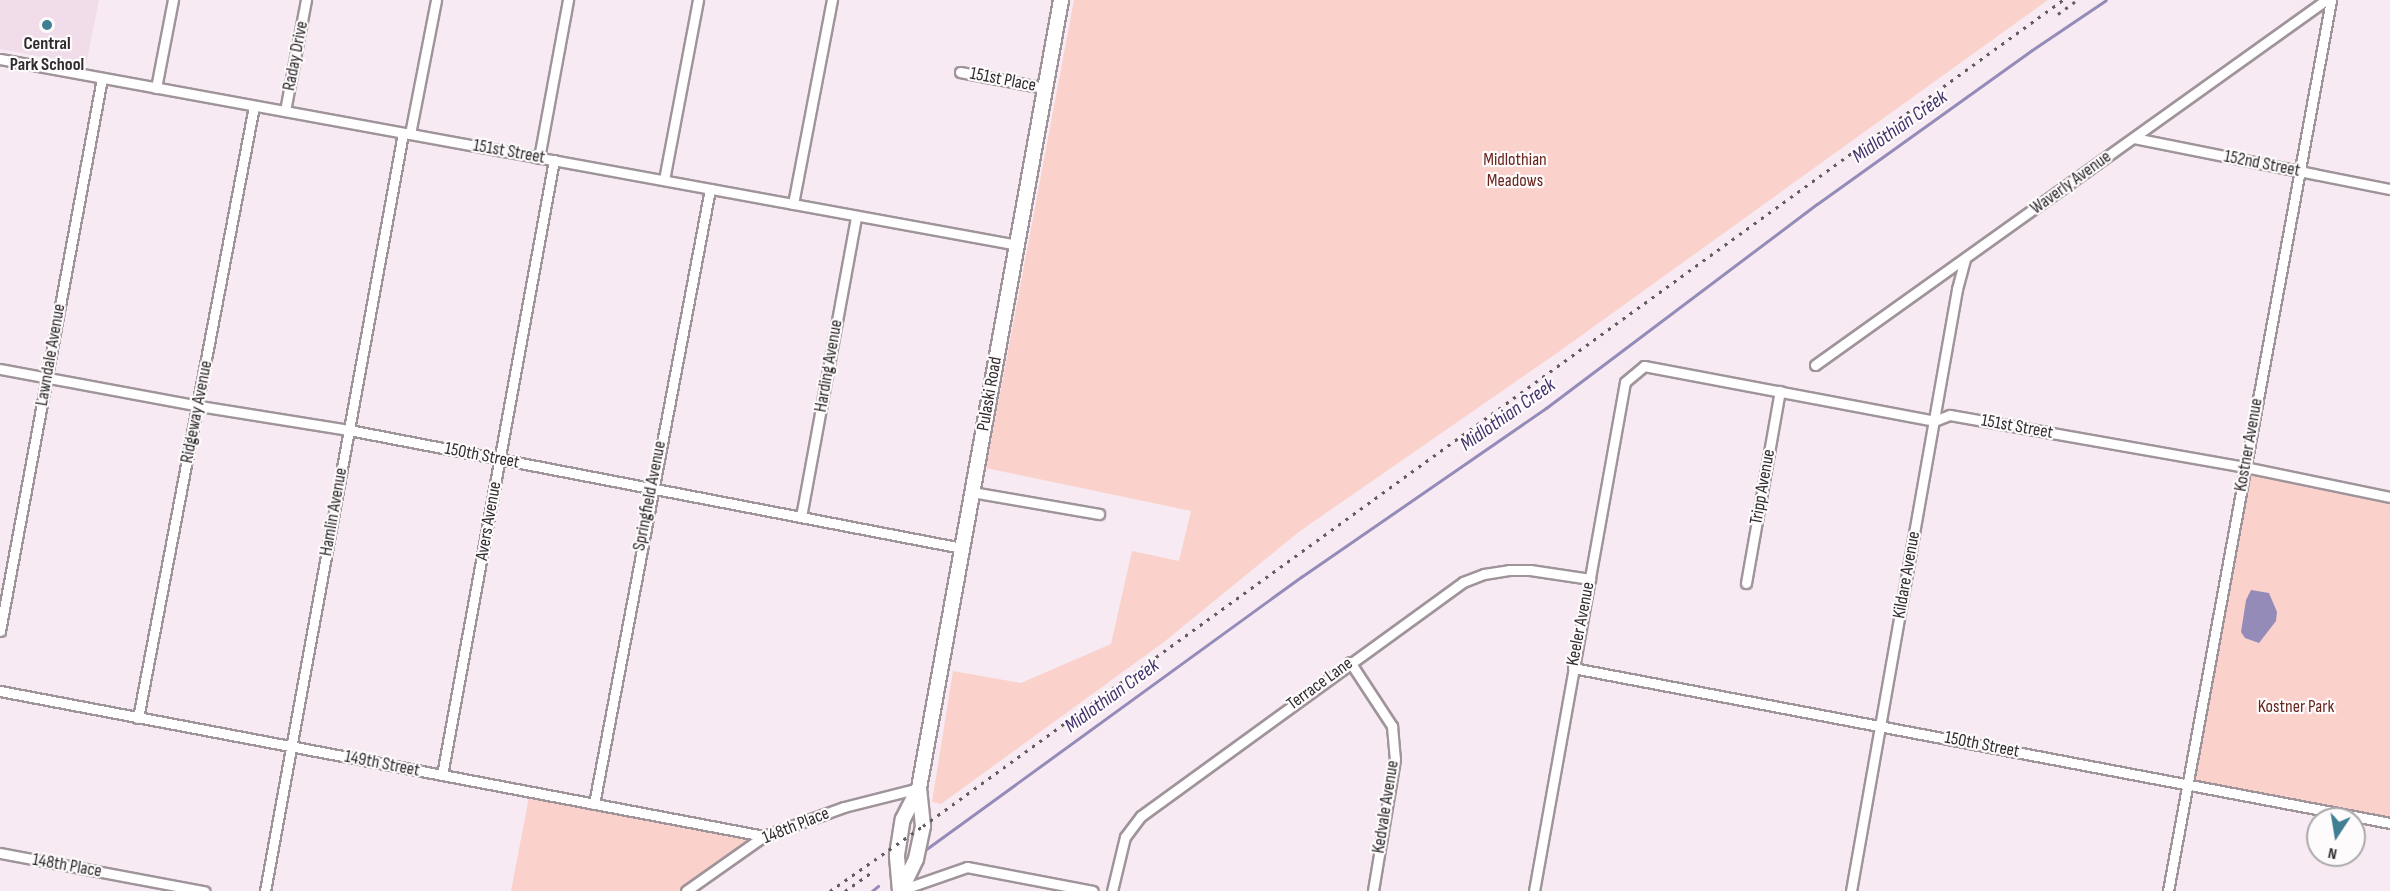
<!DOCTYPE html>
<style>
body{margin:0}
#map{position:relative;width:2390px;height:891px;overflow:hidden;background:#f7eaf2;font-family:"Sofia Sans Condensed",sans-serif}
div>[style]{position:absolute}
.built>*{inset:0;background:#f1dde9}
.green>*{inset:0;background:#fad2cb}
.water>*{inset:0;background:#948bb9}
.stream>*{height:3px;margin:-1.5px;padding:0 1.5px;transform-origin:1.5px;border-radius:1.5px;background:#948bb9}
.roads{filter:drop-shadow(2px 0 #a0949b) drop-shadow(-2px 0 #a0949b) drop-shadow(0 2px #a0949b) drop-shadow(0 -2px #a0949b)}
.street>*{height:9px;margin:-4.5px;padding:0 4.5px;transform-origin:4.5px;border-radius:4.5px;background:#fff}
.secondary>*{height:14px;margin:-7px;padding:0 7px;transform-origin:7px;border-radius:7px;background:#fff}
.rail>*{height:3px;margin-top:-1.5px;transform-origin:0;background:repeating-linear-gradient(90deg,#625c60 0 3px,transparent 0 9px)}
.dots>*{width:16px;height:16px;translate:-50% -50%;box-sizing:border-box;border:3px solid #fefbfc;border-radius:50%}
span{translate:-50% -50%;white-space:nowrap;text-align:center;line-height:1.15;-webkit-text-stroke:4.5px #fefbfc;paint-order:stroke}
.poi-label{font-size:18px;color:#2f2b2e;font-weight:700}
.street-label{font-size:18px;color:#2f2b2e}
.park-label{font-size:18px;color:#68251e}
.water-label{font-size:20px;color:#41316b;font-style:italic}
.north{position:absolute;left:2306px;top:807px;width:60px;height:60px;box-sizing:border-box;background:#fefbfc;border:2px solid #aba8aa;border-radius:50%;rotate:192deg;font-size:16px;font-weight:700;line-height:24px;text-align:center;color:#2f2b2e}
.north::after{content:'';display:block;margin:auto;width:21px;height:27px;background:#3f7e93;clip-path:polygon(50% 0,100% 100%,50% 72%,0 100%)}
</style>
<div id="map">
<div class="built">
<i style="clip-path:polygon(0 0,99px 0,86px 65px,0 49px)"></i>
</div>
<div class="green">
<i style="clip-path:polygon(1074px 0,2048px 0,1557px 353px,1300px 531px,1164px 642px,941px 804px,932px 802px,953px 671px,1021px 683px,1111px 644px,1132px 551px,1179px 561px,1191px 511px,986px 468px)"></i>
<i style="clip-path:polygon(2245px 467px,2390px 497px,2390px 823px,2188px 784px)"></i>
<i style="clip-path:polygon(530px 792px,764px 836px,686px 891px,511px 891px)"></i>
</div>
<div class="water">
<i style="clip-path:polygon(2251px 590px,2269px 593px,2277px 612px,2276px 621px,2259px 643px,2245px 638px,2241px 632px,2246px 600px)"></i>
</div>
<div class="stream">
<i style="left:925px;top:850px;width:465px;rotate:-36deg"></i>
<i style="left:1301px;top:577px;width:298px;rotate:-34.6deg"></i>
<i style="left:1546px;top:408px;width:339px;rotate:-37deg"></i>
<i style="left:1817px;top:204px;width:264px;rotate:-35.6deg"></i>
<i style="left:2032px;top:50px;width:89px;rotate:-34deg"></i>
<i style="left:872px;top:891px;width:8px;rotate:-40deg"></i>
</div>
<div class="roads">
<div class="street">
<i style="left:0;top:59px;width:1034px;rotate:10.36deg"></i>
<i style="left:960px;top:72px;width:86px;rotate:10.7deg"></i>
<i style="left:156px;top:88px;width:90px;rotate:-79.1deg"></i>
<i style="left:285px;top:111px;width:113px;rotate:-79.3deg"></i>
<i style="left:410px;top:134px;width:136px;rotate:-79deg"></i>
<i style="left:2134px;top:138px;width:261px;rotate:11.3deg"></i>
<i style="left:539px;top:158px;width:161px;rotate:-79.6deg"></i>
<i style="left:664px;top:180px;width:183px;rotate:-79.3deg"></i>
<i style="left:793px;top:204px;width:208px;rotate:-79.2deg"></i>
<i style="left:1815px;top:365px;width:628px;rotate:-35.54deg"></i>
<i style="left:0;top:369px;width:202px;rotate:10.5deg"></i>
<i style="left:199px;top:406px;width:152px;rotate:9.1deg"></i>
<i style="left:349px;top:430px;width:624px;rotate:10.9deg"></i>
<i style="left:972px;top:492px;width:129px;rotate:9.8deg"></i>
<i style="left:801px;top:517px;width:306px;rotate:-79.6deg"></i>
<i style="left:1746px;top:583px;width:195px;rotate:-80deg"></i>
<i style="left:0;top:631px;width:562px;rotate:-79.55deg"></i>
<i style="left:1350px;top:662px;width:77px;rotate:56.7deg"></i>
<i style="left:1392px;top:726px;width:33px;rotate:85deg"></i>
<i style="left:1395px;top:759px;width:134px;rotate:99.5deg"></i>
<i style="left:1573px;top:668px;width:832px;rotate:10.74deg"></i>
<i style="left:0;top:691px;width:778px;rotate:10.75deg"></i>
<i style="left:138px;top:718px;width:623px;rotate:-79.27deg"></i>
<i style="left:442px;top:775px;width:625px;rotate:-79.68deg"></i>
<i style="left:594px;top:804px;width:626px;rotate:-79.32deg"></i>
<i style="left:0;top:853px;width:208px;rotate:10.6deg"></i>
<i style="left:901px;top:890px;width:70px;rotate:-19.2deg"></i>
<i style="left:967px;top:867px;width:128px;rotate:10.8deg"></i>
<i style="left:265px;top:891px;width:770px;rotate:-79.68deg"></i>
<i style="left:686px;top:891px;width:95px;rotate:-35.2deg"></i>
<i style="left:764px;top:836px;width:85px;rotate:-19.9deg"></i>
<i style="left:844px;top:807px;width:77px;rotate:-14.2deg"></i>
<i style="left:1112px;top:891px;width:56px;rotate:-76.5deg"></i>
<i style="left:1125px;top:837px;width:26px;rotate:-53deg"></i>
<i style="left:1141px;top:816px;width:398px;rotate:-36deg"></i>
<i style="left:1463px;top:582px;width:22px;rotate:-21deg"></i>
<i style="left:1484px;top:574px;width:25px;rotate:-9deg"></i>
<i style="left:1509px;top:570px;width:21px"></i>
<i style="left:1530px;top:570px;width:61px;rotate:8.5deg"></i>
<i style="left:1534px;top:891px;width:517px;rotate:-79.86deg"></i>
<i style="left:1625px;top:382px;width:25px;rotate:-40deg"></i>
<i style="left:1644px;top:366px;width:295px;rotate:10.7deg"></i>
<i style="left:1934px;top:421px;width:17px;rotate:-21deg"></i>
<i style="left:1950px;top:415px;width:300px;rotate:10deg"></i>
<i style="left:2245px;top:467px;width:148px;rotate:11.7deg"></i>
<i style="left:1851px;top:891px;width:611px;rotate:-80.01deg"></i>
<i style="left:1957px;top:289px;width:31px;rotate:-75deg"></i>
<i style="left:2168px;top:891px;width:906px;rotate:-79.63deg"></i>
</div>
<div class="secondary">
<i style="left:901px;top:890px;width:34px;rotate:-64deg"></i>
<i style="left:916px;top:859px;width:34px;rotate:-78deg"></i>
<i style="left:923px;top:826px;width:37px;rotate:-96deg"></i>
<i style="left:900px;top:891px;width:36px;rotate:-95deg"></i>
<i style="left:897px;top:855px;width:36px;rotate:-81deg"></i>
<i style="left:903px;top:819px;width:35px;rotate:-63deg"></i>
<i style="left:919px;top:788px;width:801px;rotate:-79.78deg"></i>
</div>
</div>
<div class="rail">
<i style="left:2058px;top:14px;width:24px;rotate:-36deg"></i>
<i style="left:830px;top:891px;width:113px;rotate:-35deg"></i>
<i style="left:923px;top:826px;width:1408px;rotate:-35.93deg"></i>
<i style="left:845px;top:891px;width:33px;rotate:-35deg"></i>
</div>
<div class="dots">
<i style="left:47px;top:25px;background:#3f7e93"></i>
</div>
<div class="poi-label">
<span style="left:47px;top:55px">Central<br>Park School</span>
</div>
<div class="street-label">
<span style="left:296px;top:56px;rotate:-79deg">Raday Drive</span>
<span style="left:1003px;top:80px;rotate:11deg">151st Place</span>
<span style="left:509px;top:152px;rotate:10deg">151st Street</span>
<span style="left:2262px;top:164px;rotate:11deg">152nd Street</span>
<span style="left:2071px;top:183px;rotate:-36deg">Waverly Avenue</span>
<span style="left:51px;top:355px;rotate:-80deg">Lawndale Avenue</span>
<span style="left:829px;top:366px;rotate:-80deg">Harding Avenue</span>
<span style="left:990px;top:394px;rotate:-80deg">Pulaski Road</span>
<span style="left:197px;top:412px;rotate:-79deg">Ridgeway Avenue</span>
<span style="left:2017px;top:427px;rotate:10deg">151st Street</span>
<span style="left:2249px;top:445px;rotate:-80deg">Kostner Avenue</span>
<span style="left:482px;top:456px;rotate:11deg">150th Street</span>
<span style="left:1763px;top:487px;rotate:-80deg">Tripp Avenue</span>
<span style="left:650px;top:496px;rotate:-79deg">Springfield Avenue</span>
<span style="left:334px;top:512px;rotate:-80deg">Hamlin Avenue</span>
<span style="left:489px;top:521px;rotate:-80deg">Avers Avenue</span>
<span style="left:1907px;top:575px;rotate:-80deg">Kildare Avenue</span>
<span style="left:1581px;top:624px;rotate:-79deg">Keeler Avenue</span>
<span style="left:1320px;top:684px;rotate:-36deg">Terrace Lane</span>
<span style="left:1982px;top:745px;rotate:11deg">150th Street</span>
<span style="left:382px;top:764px;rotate:11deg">149th Street</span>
<span style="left:1386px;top:807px;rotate:-81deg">Kedvale Avenue</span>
<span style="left:796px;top:826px;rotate:-22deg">148th Place</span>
<span style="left:67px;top:866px;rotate:10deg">148th Place</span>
</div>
<div class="park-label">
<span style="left:1515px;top:171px">Midlothian<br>Meadows</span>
<span style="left:2296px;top:707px">Kostner Park</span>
</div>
<div class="water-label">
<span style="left:1900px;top:127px;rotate:-35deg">Midlothian Creek</span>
<span style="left:1508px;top:415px;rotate:-35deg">Midlothian Creek</span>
<span style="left:1112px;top:696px;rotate:-36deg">Midlothian Creek</span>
</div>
<div class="north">N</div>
</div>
